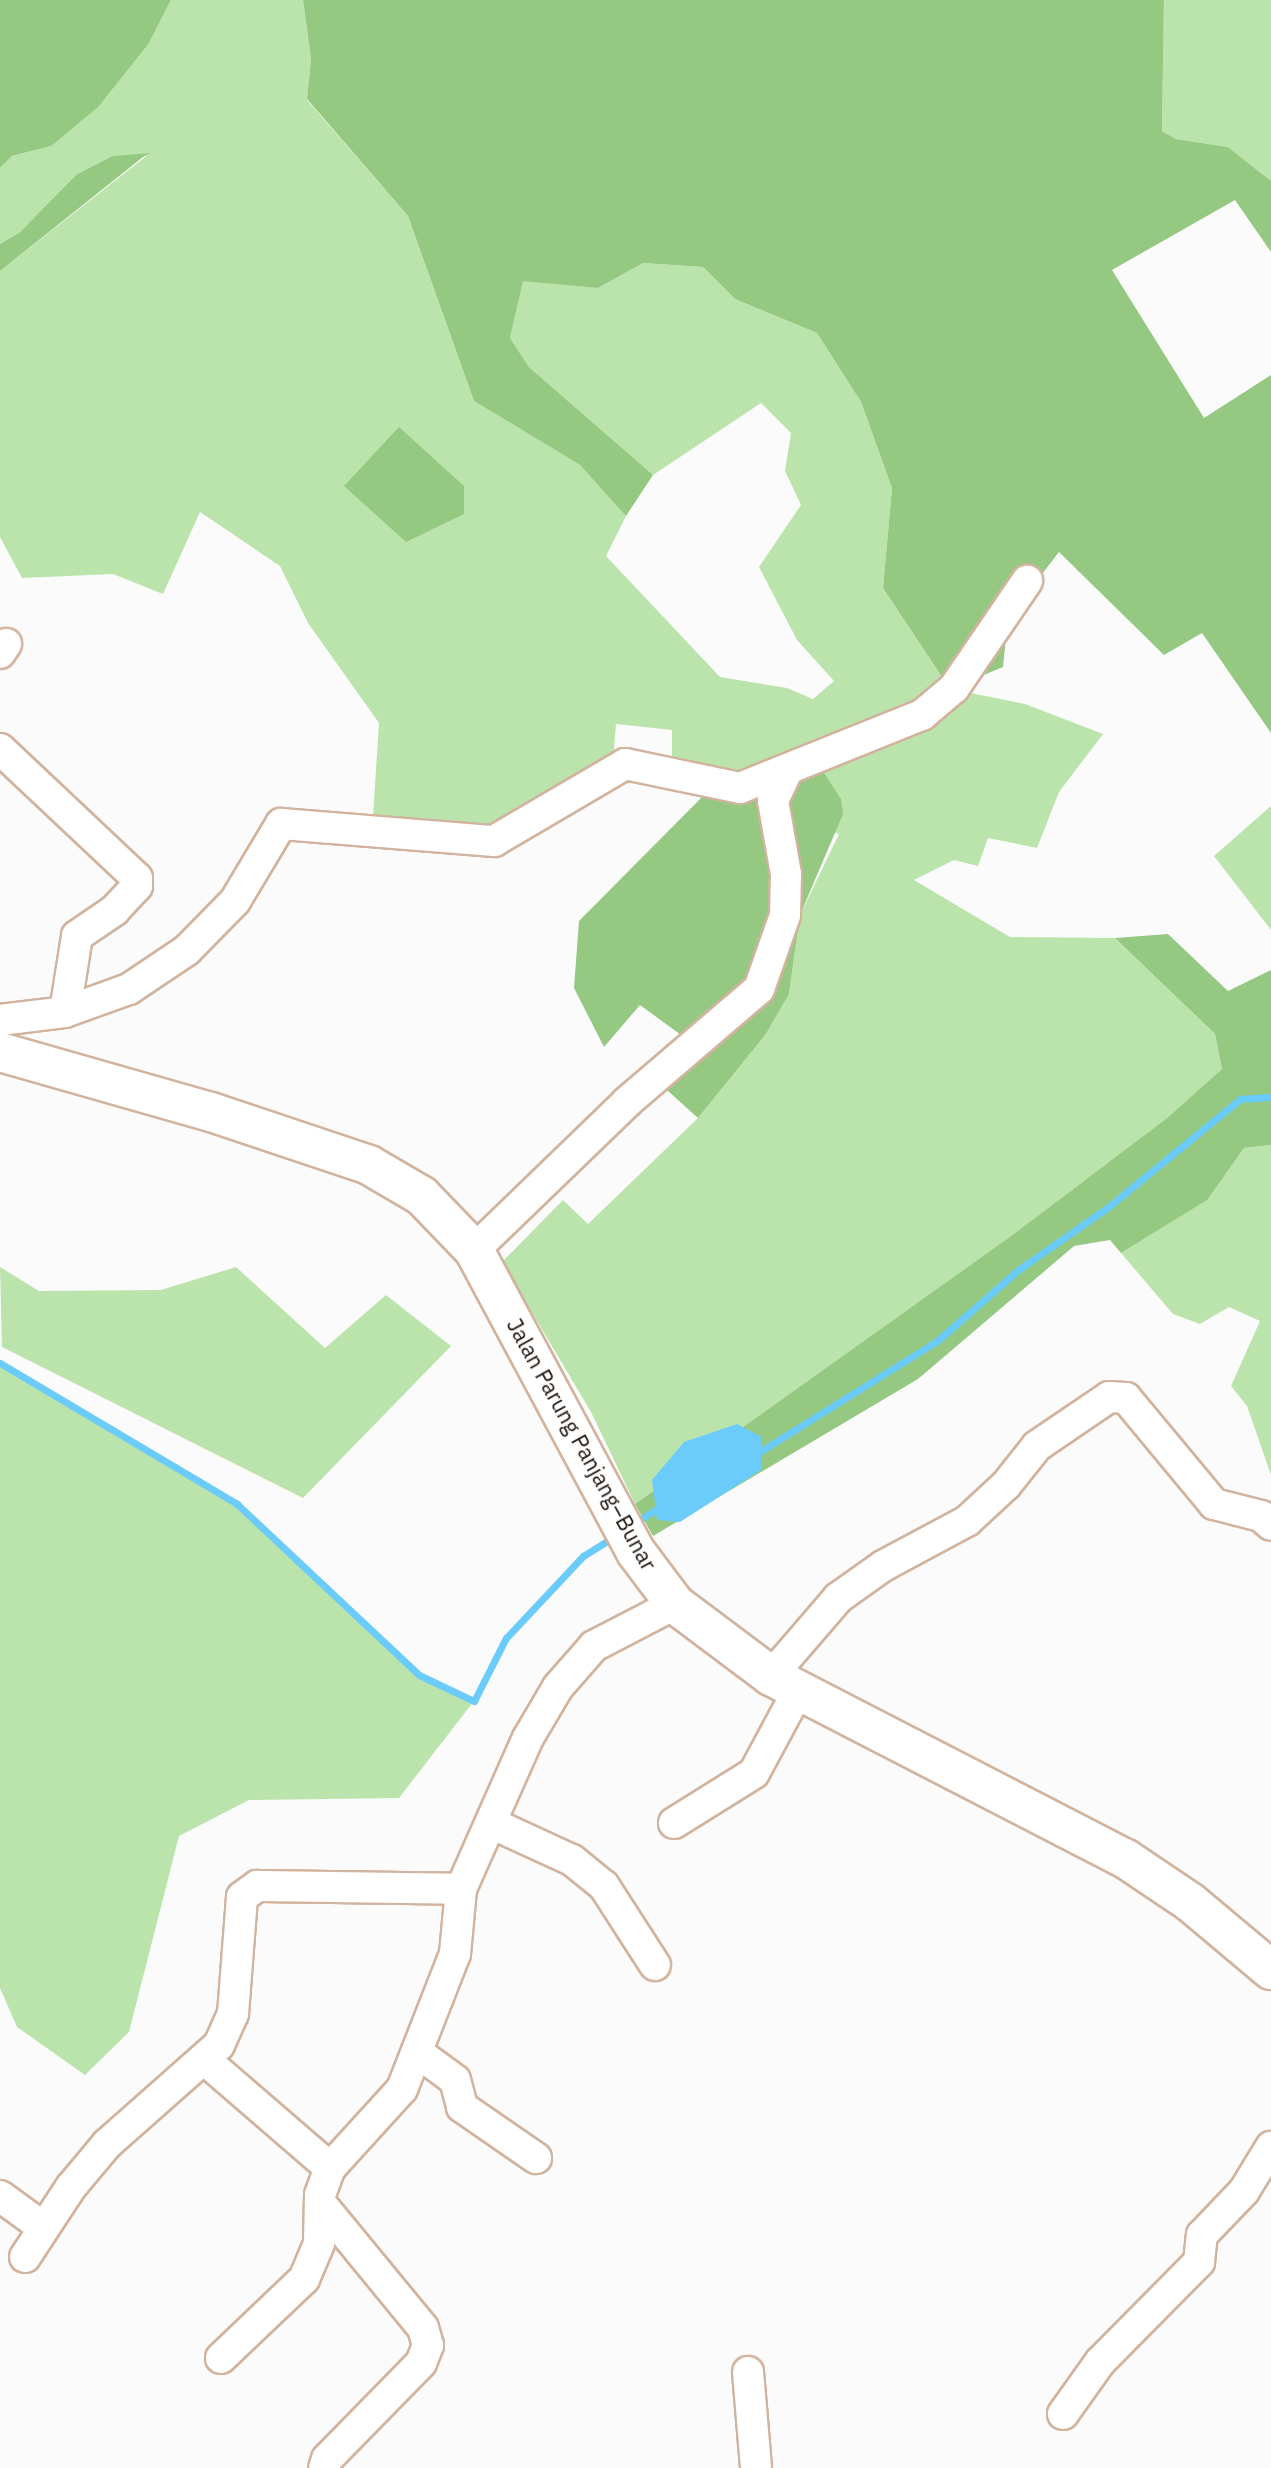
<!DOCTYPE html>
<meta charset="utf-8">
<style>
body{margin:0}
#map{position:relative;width:1271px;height:2468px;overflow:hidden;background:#fbfbfb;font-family:"IBM Plex Sans",sans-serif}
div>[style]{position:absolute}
.green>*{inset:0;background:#bbe4ac}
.forest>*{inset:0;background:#95c981}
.water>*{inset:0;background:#6bcbfa}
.stream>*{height:7px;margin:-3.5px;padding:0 3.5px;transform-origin:3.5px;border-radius:3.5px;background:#6bcbfa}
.roads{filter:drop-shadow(2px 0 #d1b39e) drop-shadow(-2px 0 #d1b39e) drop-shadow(0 2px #d1b39e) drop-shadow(0 -2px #d1b39e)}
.minor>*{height:30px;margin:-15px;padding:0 15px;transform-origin:15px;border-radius:15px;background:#fff}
.major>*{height:38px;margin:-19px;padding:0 19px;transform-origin:19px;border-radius:19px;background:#fff}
span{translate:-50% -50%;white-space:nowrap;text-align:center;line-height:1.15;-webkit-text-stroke:8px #fff;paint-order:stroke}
.street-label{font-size:22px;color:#1f150d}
</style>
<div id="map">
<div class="green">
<i style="clip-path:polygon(171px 0,303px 0,311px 59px,307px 100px,408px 216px,474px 401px,580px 465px,617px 505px,626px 516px,606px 556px,720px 677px,787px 688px,813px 699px,834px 681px,797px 640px,759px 567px,801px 505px,785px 471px,791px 433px,761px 403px,653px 475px,529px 367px,510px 338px,523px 280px,598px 288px,643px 263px,703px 267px,735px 299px,817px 333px,861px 402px,892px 488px,883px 588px,950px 689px,1025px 704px,1103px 734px,1059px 792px,1037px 848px,988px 838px,978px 866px,954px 860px,914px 880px,1010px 937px,1115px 938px,1215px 1034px,1222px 1069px,1167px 1118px,1011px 1236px,635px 1504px,591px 1412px,502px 1262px,563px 1200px,588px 1224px,698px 1118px,766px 1034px,789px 994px,800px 915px,839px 834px,672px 777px,672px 730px,616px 724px,611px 784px,509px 843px,372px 832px,379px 723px,308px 623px,280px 566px,200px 512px,163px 594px,113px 574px,22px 578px,0 537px,0 271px,149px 154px,76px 175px,20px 232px,0 244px,0 168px,12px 156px,51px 146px,149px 43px)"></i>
<i style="clip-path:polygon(1164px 0,1271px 0,1271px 181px,1228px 147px,1176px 139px,1162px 131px)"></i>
<i style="clip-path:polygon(1271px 806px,1271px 930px,1214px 856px)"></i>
<i style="clip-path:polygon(1271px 1145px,1271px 1475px,1247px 1406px,1231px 1386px,1260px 1321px,1229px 1307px,1200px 1324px,1173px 1314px,1121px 1253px,1206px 1200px,1244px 1148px)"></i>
<i style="clip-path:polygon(0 1267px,39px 1291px,161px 1290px,236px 1267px,325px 1348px,386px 1295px,451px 1346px,303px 1498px,2px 1347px)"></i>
<i style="clip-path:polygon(0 1363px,237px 1504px,419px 1675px,474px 1701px,399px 1798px,249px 1800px,179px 1836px,129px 2032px,85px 2075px,17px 2027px,0 1988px)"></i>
</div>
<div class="forest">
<i style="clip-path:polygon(0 0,171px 0,149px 43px,98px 107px,51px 146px,12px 156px,0 168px)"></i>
<i style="clip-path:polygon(303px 0,1164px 0,1162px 131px,1176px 139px,1228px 147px,1271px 181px,1271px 252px,1235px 200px,1112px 270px,1204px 418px,1271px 375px,1271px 733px,1202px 633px,1164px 655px,1059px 552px,1008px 618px,1003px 667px,950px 689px,883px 588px,892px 488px,861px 402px,817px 333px,735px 299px,703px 267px,643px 263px,598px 288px,523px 281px,510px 338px,529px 367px,653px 475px,626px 516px,580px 465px,474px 401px,408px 216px,307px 99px,311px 59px)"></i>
<i style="clip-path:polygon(151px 153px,143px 157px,0 271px,0 244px,20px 232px,76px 175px,113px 156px)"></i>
<i style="clip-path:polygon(399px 427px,464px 486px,464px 514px,406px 542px,344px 486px)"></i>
<i style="clip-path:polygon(820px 767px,841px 799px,843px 814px,800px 915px,789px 994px,766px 1034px,698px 1118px,648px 1073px,681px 1035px,640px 1005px,604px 1047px,574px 988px,579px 921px,712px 787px)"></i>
<i style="clip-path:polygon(1168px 934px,1228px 991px,1271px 970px,1271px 1145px,1244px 1148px,1207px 1200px,1121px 1253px,1110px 1240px,1074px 1246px,918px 1379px,653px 1536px,635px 1504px,1011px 1236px,1167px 1118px,1222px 1069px,1215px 1034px,1115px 938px)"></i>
</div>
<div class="water">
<i style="clip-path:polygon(737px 1424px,762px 1437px,761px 1470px,680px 1522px,657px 1520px,652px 1480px,684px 1442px)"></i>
</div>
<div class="stream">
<i style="left:0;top:1363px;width:276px;rotate:30.7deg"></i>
<i style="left:237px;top:1504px;width:250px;rotate:43.2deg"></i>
<i style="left:419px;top:1675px;width:61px;rotate:25.3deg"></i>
<i style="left:474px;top:1701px;width:71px;rotate:-63.1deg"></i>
<i style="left:506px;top:1638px;width:112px;rotate:-46.8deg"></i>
<i style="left:583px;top:1556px;width:36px;rotate:-32deg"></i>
<i style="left:756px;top:1454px;width:213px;rotate:-32deg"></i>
<i style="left:937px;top:1341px;width:108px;rotate:-41.2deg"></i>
<i style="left:1018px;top:1270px;width:108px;rotate:-34.9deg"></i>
<i style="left:1107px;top:1208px;width:172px;rotate:-39.3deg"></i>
<i style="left:1240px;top:1099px;width:31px;rotate:-4deg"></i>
<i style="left:635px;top:1523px;width:31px;rotate:-33deg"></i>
</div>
<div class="roads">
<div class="minor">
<i style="left:0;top:653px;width:11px;rotate:-56deg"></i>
<i style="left:0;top:749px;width:188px;rotate:43.3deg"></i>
<i style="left:137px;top:878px;width:8px;rotate:90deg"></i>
<i style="left:137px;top:886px;width:33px;rotate:133deg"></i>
<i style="left:115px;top:910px;width:46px;rotate:145.6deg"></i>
<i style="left:77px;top:936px;width:77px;rotate:99deg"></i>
<i style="left:0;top:1020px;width:65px;rotate:-7deg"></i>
<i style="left:65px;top:1012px;width:68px;rotate:-19.8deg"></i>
<i style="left:129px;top:989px;width:70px;rotate:-33.9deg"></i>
<i style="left:187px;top:950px;width:69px;rotate:-45.6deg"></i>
<i style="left:235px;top:901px;width:90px;rotate:-59.1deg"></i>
<i style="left:281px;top:824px;width:214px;rotate:4.6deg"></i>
<i style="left:494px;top:841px;width:152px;rotate:-30.4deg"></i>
<i style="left:625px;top:764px;width:117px;rotate:11.8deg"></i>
<i style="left:740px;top:788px;width:196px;rotate:-21.9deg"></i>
<i style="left:922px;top:715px;width:42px;rotate:-40.2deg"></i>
<i style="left:954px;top:688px;width:130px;rotate:-55.7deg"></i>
<i style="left:474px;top:1250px;width:213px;rotate:-44deg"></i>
<i style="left:627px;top:1102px;width:174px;rotate:-40.6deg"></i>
<i style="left:759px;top:989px;width:78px;rotate:-70.6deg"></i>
<i style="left:785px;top:915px;width:41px;rotate:-88.6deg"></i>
<i style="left:786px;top:874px;width:74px;rotate:-100.1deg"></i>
<i style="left:773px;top:801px;width:33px;rotate:-65deg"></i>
<i style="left:771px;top:1676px;width:103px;rotate:-49.3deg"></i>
<i style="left:838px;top:1598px;width:55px;rotate:-35.4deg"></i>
<i style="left:883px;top:1566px;width:95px;rotate:-28.2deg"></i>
<i style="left:967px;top:1521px;width:53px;rotate:-42.7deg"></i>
<i style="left:1006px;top:1485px;width:50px;rotate:-51.5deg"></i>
<i style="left:1037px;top:1446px;width:87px;rotate:-34.2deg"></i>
<i style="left:1109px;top:1397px;width:17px;rotate:3deg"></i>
<i style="left:1126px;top:1398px;width:138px;rotate:50.3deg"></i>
<i style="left:1214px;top:1504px;width:49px;rotate:14.3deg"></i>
<i style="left:1261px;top:1516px;width:13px;rotate:42deg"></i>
<i style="left:491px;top:1823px;width:89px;rotate:24.6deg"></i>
<i style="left:572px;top:1860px;width:41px;rotate:39.1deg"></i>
<i style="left:604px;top:1886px;width:94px;rotate:57.2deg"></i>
<i style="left:674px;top:1823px;width:94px;rotate:-32deg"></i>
<i style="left:754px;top:1773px;width:93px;rotate:-61.8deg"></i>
<i style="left:417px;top:2052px;width:47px;rotate:36.4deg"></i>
<i style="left:455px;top:2080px;width:28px;rotate:75deg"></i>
<i style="left:462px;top:2107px;width:90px;rotate:34.6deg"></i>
<i style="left:205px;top:2060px;width:165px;rotate:40.8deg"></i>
<i style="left:0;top:2196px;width:54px;rotate:36deg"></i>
<i style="left:322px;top:2205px;width:159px;rotate:50.6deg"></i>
<i style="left:423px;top:2328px;width:18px;rotate:74deg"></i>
<i style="left:428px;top:2345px;width:19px;rotate:111deg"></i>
<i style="left:421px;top:2363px;width:134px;rotate:134.4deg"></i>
<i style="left:327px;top:2459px;width:9px;rotate:108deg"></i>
<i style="left:25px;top:2257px;width:84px;rotate:-56.7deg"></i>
<i style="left:71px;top:2187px;width:56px;rotate:-50.1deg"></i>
<i style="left:107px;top:2144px;width:149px;rotate:-41.5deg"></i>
<i style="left:219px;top:2045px;width:34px;rotate:-66deg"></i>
<i style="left:233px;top:2014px;width:117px;rotate:-85.6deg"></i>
<i style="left:242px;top:1897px;width:19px;rotate:-36deg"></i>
<i style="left:257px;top:1886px;width:204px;rotate:0.8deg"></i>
<i style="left:221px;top:2358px;width:115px;rotate:-43.6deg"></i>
<i style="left:304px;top:2279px;width:39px;rotate:-67deg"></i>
<i style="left:319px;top:2243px;width:48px;rotate:-88.8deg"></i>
<i style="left:320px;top:2195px;width:29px;rotate:-70deg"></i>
<i style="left:330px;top:2168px;width:107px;rotate:-47.7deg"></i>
<i style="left:402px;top:2089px;width:145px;rotate:-68.6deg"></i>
<i style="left:455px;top:1954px;width:65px;rotate:-84.7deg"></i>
<i style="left:461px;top:1889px;width:165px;rotate:-66.1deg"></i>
<i style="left:528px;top:1738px;width:59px;rotate:-59.5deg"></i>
<i style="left:558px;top:1687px;width:55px;rotate:-48.7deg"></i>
<i style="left:594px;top:1646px;width:91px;rotate:-27.4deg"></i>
<i style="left:748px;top:2372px;width:96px;rotate:85.2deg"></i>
<i style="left:1063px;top:2414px;width:64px;rotate:-54.6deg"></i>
<i style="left:1100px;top:2362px;width:141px;rotate:-45.3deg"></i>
<i style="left:1199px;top:2262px;width:27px;rotate:-84deg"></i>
<i style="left:1202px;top:2235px;width:61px;rotate:-46.3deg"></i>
<i style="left:1244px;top:2191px;width:52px;rotate:-58.5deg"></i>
</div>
<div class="major">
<i style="left:0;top:1052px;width:219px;rotate:15.9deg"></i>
<i style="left:211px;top:1112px;width:167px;rotate:18.5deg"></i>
<i style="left:369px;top:1165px;width:61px;rotate:30.3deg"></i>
<i style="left:422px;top:1196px;width:75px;rotate:46.1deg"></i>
<i style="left:474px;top:1250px;width:343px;rotate:61.8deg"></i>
<i style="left:636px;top:1552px;width:65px;rotate:53.1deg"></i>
<i style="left:675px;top:1604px;width:120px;rotate:36.9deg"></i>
<i style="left:771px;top:1676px;width:399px;rotate:27.3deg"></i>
<i style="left:1126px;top:1859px;width:77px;rotate:33.9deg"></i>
<i style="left:1190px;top:1902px;width:106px;rotate:40deg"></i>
</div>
</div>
<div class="street-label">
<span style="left:582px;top:1444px;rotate:61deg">Jalan Parung Panjang–Bunar</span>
</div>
</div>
